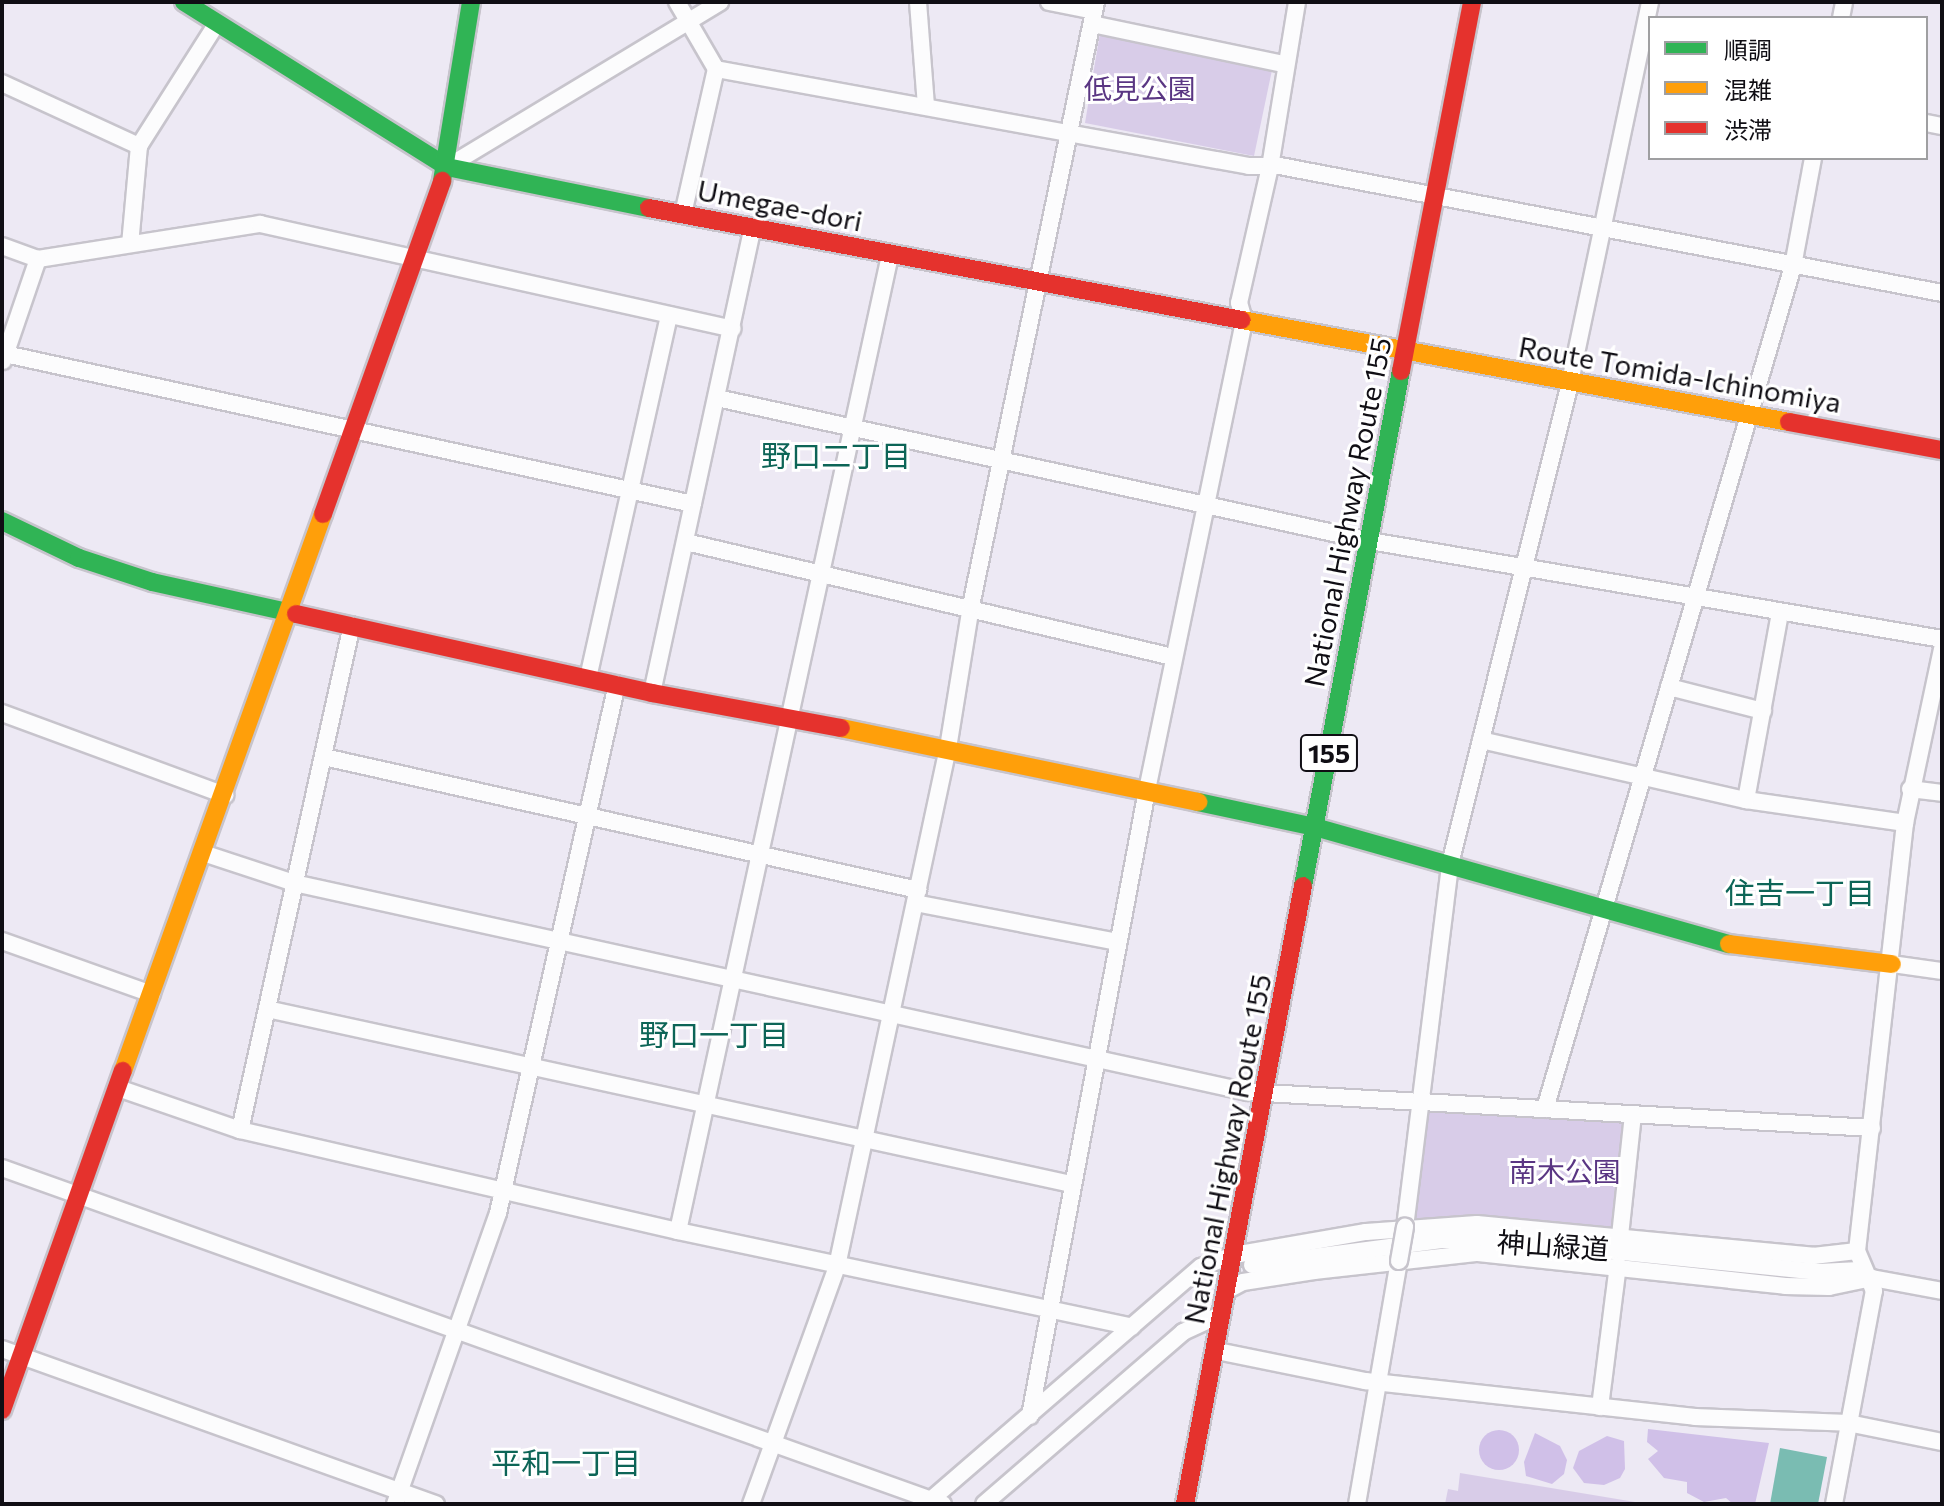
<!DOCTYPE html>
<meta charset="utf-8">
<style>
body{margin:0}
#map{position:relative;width:1944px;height:1506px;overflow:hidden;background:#ede9f4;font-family:Commissioner,"Noto Sans JP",sans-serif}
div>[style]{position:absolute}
.green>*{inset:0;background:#d8cce8}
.forest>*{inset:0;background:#d0c0e8}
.round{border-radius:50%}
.water>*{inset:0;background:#7abcb2}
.roads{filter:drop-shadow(2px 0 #c7c4cc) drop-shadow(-2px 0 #c7c4cc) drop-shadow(0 2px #c7c4cc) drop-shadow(0 -2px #c7c4cc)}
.street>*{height:16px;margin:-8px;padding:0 8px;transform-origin:8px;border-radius:8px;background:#fcfcfd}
.fast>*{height:18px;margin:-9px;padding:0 9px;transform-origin:9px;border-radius:9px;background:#30b455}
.slow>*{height:18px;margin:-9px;padding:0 9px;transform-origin:9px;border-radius:9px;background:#ff9f0a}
.jam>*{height:18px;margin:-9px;padding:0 9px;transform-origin:9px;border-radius:9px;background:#e5322d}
.bridges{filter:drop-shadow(2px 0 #c7c4cc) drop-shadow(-2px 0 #c7c4cc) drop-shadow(0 2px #c7c4cc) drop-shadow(0 -2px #c7c4cc)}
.street-bridge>*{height:16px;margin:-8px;padding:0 8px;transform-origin:8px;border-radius:8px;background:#fcfcfd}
span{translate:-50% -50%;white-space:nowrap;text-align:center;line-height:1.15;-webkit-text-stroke:6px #fff;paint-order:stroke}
.shield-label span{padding:2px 6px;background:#fff;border:2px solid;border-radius:6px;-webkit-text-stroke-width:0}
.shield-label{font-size:26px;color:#100e14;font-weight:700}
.park-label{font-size:28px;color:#5a3683}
.street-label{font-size:28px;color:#100e14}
.neighbourhood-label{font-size:30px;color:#0d6557}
.frame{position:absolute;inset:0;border:4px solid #100e14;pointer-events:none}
.legend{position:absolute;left:1648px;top:16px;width:280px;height:144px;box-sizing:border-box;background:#fff;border:2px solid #9f9fa1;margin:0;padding:10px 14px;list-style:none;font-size:24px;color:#100e14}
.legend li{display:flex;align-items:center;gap:16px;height:40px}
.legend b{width:40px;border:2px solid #9f9fa1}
</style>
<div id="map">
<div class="green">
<i style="clip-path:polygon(1100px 33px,1272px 70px,1254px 156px,1085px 123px)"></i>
<i style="clip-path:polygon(1426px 1107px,1629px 1119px,1618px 1232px,1410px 1223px)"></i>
<i style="clip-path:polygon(1460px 1473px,1647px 1504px,1445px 1504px,1448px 1489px,1458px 1491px)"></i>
</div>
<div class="forest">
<i style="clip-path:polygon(1648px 1429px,1769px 1443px,1755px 1504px,1733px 1504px,1726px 1498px,1704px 1502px,1687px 1493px,1687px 1482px,1664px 1478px,1648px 1459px,1658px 1451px,1647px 1442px)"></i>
<i class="round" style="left:1479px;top:1430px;width:40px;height:40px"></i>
<i style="clip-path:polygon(1535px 1433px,1560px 1446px,1567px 1460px,1564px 1474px,1552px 1484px,1526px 1476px,1524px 1462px)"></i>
<i style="clip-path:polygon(1607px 1436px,1624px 1441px,1625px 1469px,1620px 1478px,1604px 1485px,1584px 1483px,1573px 1468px,1579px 1451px)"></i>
</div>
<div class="water">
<i style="clip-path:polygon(1780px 1448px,1827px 1457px,1818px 1504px,1770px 1504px)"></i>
</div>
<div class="roads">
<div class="street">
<i style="left:677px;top:2px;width:78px;rotate:59.8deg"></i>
<i style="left:716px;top:69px;width:542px;rotate:10.31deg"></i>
<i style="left:1249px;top:166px;width:31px"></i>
<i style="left:1280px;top:166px;width:674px;rotate:10.86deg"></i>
<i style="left:918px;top:2px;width:104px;rotate:85.6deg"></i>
<i style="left:1049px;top:2px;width:46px;rotate:11.3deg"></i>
<i style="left:1841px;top:18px;width:16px;rotate:-79deg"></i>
<i style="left:1092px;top:24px;width:196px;rotate:11.8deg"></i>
<i style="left:2px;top:83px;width:151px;rotate:24.7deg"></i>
<i style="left:139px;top:146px;width:98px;rotate:95.2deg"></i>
<i style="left:1926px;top:123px;width:16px;rotate:11deg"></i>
<i style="left:139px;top:146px;width:146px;rotate:-57.6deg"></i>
<i style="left:447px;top:167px;width:319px;rotate:-31.1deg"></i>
<i style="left:683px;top:214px;width:149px;rotate:-77.2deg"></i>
<i style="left:2px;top:246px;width:38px;rotate:20deg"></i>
<i style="left:38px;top:259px;width:225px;rotate:-9deg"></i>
<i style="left:260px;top:224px;width:484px;rotate:12.5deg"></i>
<i style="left:5px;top:354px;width:704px;rotate:12.3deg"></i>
<i style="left:3px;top:361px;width:108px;rotate:-71.1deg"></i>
<i style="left:717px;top:398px;width:668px;rotate:12.35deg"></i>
<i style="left:1370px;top:541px;width:580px;rotate:9.72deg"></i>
<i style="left:686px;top:542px;width:500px;rotate:13.29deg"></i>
<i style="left:588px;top:678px;width:372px;rotate:-77.4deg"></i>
<i style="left:1669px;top:687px;width:97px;rotate:14.3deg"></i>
<i style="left:652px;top:693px;width:475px;rotate:-77.8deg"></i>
<i style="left:2px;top:713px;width:238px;rotate:20.2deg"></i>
<i style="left:1481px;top:740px;width:272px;rotate:12.8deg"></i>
<i style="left:1746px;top:800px;width:161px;rotate:8.2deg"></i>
<i style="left:324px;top:757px;width:609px;rotate:12.62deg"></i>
<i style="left:1910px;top:789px;width:32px;rotate:7deg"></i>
<i style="left:1746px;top:800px;width:191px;rotate:-79.7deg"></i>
<i style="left:203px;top:853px;width:96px;rotate:18.2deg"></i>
<i style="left:294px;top:883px;width:977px;rotate:12.36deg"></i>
<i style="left:1248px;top:1092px;width:625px;rotate:3.3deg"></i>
<i style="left:915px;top:903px;width:207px;rotate:10.9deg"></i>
<i style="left:2px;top:941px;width:159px;rotate:19.5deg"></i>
<i style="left:1892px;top:964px;width:50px;rotate:8deg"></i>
<i style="left:267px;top:1009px;width:823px;rotate:12.28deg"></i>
<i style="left:118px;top:1088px;width:129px;rotate:19deg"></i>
<i style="left:240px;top:1130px;width:449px;rotate:13deg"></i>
<i style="left:678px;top:1231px;width:464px;rotate:11.9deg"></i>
<i style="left:1545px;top:1109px;width:879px;rotate:-73.61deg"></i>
<i style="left:1793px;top:266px;width:110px;rotate:-79.5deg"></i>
<i style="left:240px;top:1130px;width:517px;rotate:-77.5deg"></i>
<i style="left:2px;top:1168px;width:999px;rotate:19.65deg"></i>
<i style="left:1405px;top:1227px;width:366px;rotate:-82.9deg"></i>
<i style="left:1450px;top:864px;width:497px;rotate:-76deg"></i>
<i style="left:1570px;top:382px;width:388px;rotate:-78.1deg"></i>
<i style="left:678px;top:1231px;width:999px;rotate:-77.74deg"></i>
<i style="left:1620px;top:1236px;width:122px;rotate:-83.9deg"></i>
<i style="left:1857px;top:1251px;width:431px;rotate:-83.6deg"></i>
<i style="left:1905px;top:823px;width:178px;rotate:-78deg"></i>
<i style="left:1252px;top:1265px;width:193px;rotate:-7.5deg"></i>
<i style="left:1443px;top:1240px;width:62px"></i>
<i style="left:1505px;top:1240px;width:316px;rotate:5.8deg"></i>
<i style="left:1819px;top:1272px;width:36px;rotate:-3deg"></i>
<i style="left:1228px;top:1290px;width:17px;rotate:-28deg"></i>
<i style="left:1243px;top:1282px;width:72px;rotate:-8.8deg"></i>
<i style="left:1314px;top:1271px;width:165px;rotate:-6.3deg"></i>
<i style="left:1478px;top:1253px;width:309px;rotate:6.1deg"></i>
<i style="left:1785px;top:1286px;width:44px;rotate:1.3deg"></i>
<i style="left:1829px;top:1287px;width:44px;rotate:-11.8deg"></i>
<i style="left:1872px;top:1278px;width:71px;rotate:10.5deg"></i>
<i style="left:2px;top:1349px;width:461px;rotate:19.7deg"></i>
<i style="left:1217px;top:1351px;width:151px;rotate:11.5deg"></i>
<i style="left:1365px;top:1381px;width:332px;rotate:6.2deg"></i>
<i style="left:1695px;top:1417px;width:153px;rotate:2.2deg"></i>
<i style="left:1848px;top:1423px;width:96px;rotate:11.4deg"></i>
<i style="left:1600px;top:1407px;width:143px;rotate:-82.8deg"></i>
<i style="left:1030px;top:1416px;width:637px;rotate:-79.41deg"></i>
<i style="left:1147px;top:790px;width:480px;rotate:-78.3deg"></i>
<i style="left:1244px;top:320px;width:18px;rotate:-106deg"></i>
<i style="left:1239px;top:303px;width:139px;rotate:-77.2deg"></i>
<i style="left:1270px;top:167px;width:167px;rotate:-80.7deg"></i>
<i style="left:395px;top:1504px;width:309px;rotate:-70.5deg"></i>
<i style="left:498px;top:1213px;width:542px;rotate:-77.32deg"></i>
<i style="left:751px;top:1504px;width:253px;rotate:-70.1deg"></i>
<i style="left:837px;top:1266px;width:530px;rotate:-77.91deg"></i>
<i style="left:948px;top:748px;width:144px;rotate:-80.8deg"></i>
<i style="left:971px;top:606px;width:617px;rotate:-78.31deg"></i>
<i style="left:926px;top:1504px;width:363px;rotate:-40.8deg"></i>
<i style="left:1201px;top:1267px;width:35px;rotate:-20deg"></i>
<i style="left:1234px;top:1255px;width:134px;rotate:-9.9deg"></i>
<i style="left:1366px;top:1232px;width:111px;rotate:-4.1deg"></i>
<i style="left:1477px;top:1224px;width:338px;rotate:5.4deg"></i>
<i style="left:1813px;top:1256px;width:44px;rotate:-6.5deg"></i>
<i style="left:984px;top:1504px;width:263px;rotate:-40.8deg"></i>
<i style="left:1183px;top:1332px;width:43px;rotate:-24.8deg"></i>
<i style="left:1357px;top:1504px;width:247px;rotate:-80.2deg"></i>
<i style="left:1834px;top:1504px;width:217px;rotate:-79.4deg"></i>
<i style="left:1874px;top:1291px;width:43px;rotate:-113deg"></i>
</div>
<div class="fast">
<i style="left:184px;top:2px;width:310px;rotate:32.1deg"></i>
<i style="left:447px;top:167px;width:206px;rotate:11.5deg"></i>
<i style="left:442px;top:181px;width:181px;rotate:-80.8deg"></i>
<i style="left:2px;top:521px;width:85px;rotate:25.7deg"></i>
<i style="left:79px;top:558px;width:77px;rotate:18.2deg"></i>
<i style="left:152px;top:582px;width:148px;rotate:12.5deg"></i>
<i style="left:1198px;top:802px;width:120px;rotate:12.1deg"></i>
<i style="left:1315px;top:827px;width:430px;rotate:15.8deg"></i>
<i style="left:1303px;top:886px;width:524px;rotate:-79.23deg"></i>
</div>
<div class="slow">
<i style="left:1242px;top:320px;width:556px;rotate:10.56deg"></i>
<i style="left:841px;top:728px;width:365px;rotate:11.7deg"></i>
<i style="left:1729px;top:944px;width:164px;rotate:7deg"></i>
<i style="left:123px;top:1071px;width:592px;rotate:-70.25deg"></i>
</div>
<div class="jam">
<i style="left:649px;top:208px;width:603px;rotate:10.7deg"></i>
<i style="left:1401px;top:371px;width:376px;rotate:-79.1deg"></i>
<i style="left:1789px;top:422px;width:156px;rotate:10.4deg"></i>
<i style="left:323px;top:514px;width:354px;rotate:-70.3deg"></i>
<i style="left:296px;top:614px;width:365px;rotate:12.5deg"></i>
<i style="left:652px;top:693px;width:192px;rotate:10.5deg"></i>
<i style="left:2px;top:1410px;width:360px;rotate:-70.4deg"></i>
<i style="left:1185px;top:1504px;width:629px;rotate:-79.19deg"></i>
</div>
</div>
<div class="bridges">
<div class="street-bridge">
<i style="left:1399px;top:1261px;width:35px;rotate:-80deg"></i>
</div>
</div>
<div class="shield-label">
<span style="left:1329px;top:753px">155</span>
</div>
<div class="park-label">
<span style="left:1140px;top:88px">低見公園</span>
<span style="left:1565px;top:1171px">南木公園</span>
</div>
<div class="street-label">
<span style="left:780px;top:205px;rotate:11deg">Umegae-dori</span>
<span style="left:1680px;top:374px;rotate:10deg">Route Tomida-Ichinomiya</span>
<span style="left:1347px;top:512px;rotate:-79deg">National Highway Route 155</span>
<span style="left:1227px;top:1149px;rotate:-79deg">National Highway Route 155</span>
<span style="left:1553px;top:1245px;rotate:4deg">神山緑道</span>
</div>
<div class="neighbourhood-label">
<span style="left:836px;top:455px">野口二丁目</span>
<span style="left:1800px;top:892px">住吉一丁目</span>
<span style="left:714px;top:1034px">野口一丁目</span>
<span style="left:566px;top:1462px">平和一丁目</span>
</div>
<div class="frame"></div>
<ul class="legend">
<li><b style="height:10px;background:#30b455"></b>順調</li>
<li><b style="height:10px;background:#ff9f0a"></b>混雑</li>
<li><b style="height:10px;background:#e5322d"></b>渋滞</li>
</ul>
</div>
